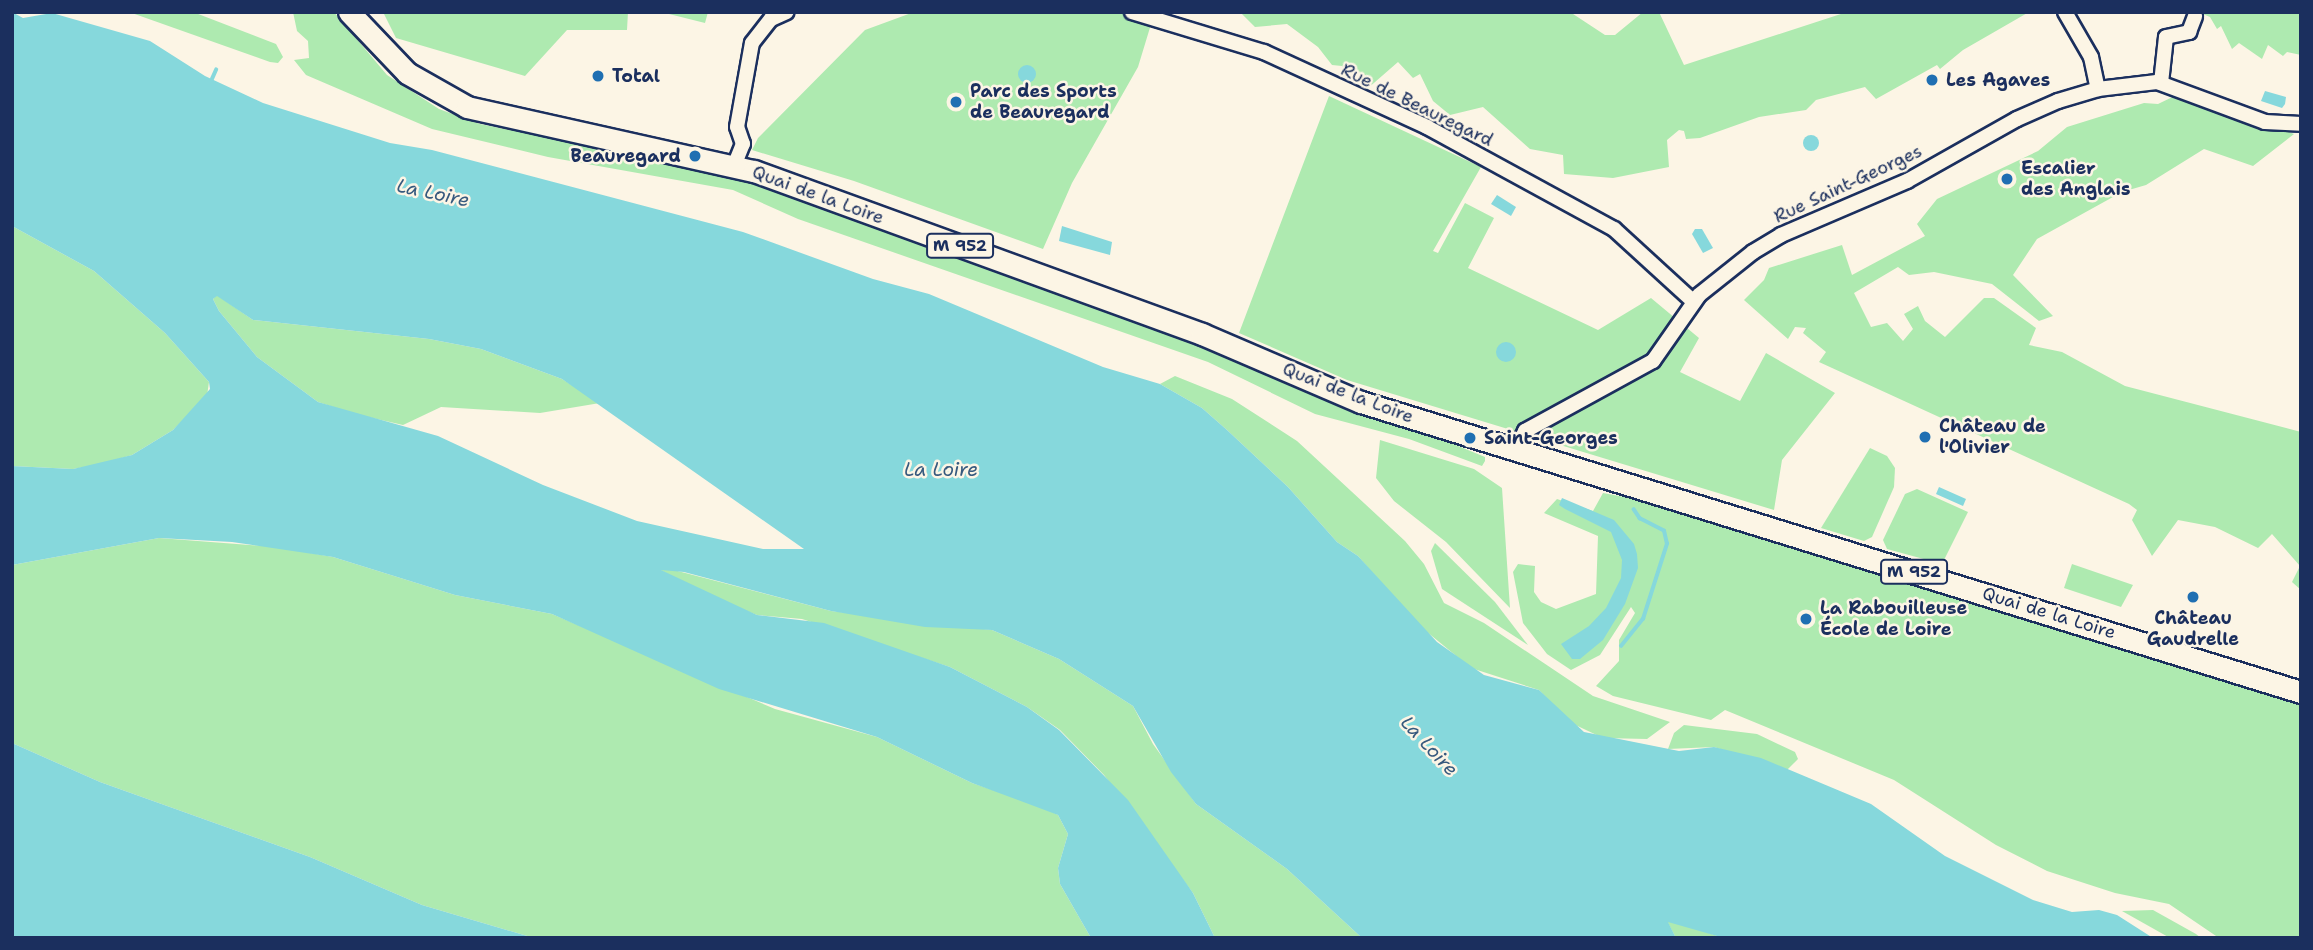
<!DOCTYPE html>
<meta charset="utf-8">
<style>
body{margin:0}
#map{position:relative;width:2313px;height:950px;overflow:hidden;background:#fcf5e5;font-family:"Shantell Sans",sans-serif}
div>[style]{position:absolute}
.green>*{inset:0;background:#aeeab0}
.water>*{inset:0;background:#86d8dc}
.round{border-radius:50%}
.stream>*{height:3.5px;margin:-1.75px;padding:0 1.75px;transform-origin:1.75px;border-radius:1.75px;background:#86d8dc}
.roads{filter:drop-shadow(2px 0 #1b2f5e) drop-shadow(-2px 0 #1b2f5e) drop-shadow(0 2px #1b2f5e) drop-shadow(0 -2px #1b2f5e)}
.street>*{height:14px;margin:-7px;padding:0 7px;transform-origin:7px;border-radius:7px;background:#fcf5e5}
.primary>*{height:21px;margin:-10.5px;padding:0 10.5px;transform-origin:10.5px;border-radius:10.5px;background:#fcf5e5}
.dots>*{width:19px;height:19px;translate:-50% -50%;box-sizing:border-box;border:4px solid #fcf5e5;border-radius:50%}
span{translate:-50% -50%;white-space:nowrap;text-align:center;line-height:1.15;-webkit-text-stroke:5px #fcf5e5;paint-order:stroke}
.shield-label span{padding:2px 5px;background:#fcf5e5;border:2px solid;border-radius:5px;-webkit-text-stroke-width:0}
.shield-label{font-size:16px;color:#1b2f5e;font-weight:700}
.poi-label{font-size:18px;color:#1b2f5e;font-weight:700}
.left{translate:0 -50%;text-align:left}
.right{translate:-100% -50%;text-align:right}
.street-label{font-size:18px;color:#1b2f5e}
.water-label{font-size:19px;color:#36597e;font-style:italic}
.frame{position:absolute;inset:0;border:14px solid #1b2f5e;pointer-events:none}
</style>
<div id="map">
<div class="green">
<i style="clip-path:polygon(129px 12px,193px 12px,276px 44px,283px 57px,278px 63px,270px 62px)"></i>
<i style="clip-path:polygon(293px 12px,334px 12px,387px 75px,439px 109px,480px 124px,751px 178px,1217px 347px,1485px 457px,1485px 461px,1482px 466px,1409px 439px,1315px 414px,1208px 362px,798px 219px,733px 190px,548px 157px,432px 129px,306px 75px,294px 60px,309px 58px,308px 41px,297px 31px)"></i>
<i style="clip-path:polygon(383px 12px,628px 12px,627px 30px,567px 30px,525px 76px,396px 38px)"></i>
<i style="clip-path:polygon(661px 12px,708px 12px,705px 23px)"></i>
<i style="clip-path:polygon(914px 12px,1125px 12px,1152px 21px,1138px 67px,1072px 183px,1043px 249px,854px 181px,752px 150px,758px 138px,865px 30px)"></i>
<i style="clip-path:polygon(1240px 12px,1570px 12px,1605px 35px,1615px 35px,1643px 12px,1659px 12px,1684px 65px,1847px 12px,2029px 12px,1963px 50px,1940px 69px,1937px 65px,1876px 99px,1865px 87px,1816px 100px,1806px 110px,1759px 117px,1700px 138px,1686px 139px,1684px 131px,1679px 130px,1667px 140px,1669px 167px,1613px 178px,1564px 174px,1563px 155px,1530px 149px,1483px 107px,1450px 115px,1433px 101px,1420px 74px,1413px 78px,1398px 62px,1367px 89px,1342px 66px,1332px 65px,1318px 47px,1287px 24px,1255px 27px)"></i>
<i style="clip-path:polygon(2301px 12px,2301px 55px,2287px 52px,2283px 56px,2268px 45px,2262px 59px,2239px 43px,2232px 49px,2221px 26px,2217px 29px,2210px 17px,2198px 12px)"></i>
<i style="clip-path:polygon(2187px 90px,2294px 134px,2253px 166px,2204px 149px,2146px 185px,2122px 192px,2037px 239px,2013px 275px,2053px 316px,2039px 321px,1992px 284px,1934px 272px,1909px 275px,1898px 267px,1854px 293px,1871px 327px,1887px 323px,1903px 341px,1913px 329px,1904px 314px,1918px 306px,1925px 321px,1945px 337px,1984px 298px,1994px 298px,2036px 328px,2029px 345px,2062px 352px,2125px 386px,2301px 432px,2301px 590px,2292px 582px,2300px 566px,2272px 534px,2258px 548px,2215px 527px,2178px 520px,2152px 556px,2132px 520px,2137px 510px,2129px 504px,1819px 362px,1826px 352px,1803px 333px,1806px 328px,1795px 327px,1788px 339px,1744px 300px,1764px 280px,1769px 268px,1842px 245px,1852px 275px,1925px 236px,1917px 224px,1937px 199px,2038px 151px,2067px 127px,2144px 103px,2158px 104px)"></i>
<i style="clip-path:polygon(1329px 96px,1481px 167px,1433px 251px,1438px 253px,1465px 203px,1494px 218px,1468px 268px,1598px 330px,1651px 298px,1699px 338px,1680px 372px,1740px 401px,1766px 353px,1835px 393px,1782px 460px,1774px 510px,1347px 380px,1239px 333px)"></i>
<i style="clip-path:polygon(12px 226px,94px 271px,165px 333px,209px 382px,207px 396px,173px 430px,132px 455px,101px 464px,73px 469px,12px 466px)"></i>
<i style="clip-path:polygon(217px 295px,253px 320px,429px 339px,481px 349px,562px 379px,600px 403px,540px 413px,441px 407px,403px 425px,355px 414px,318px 402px,257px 357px,219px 311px,213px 299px)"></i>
<i style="clip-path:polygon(1175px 376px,1232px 399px,1297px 441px,1405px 541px,1424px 564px,1444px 603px,1484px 623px,1593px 696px,1670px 722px,1647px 739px,1603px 738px,1569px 722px,1539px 690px,1471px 668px,1416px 623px,1358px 556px,1337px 542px,1288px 487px,1227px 430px,1202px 408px,1160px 384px)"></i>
<i style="clip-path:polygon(1380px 440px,1474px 469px,1502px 488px,1510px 608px,1446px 542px,1394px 501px,1376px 478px)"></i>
<i style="clip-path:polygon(1870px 448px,1887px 456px,1895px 468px,1894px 487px,1872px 537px,1864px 541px,1821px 528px)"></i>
<i style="clip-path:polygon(1917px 489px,1968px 512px,1942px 564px,1887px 549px,1883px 540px,1905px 494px)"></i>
<i style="clip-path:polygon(1603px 493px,1646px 501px,2301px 702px,2301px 938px,2219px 938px,2169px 904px,2115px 893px,2047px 871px,1996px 845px,1894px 780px,1725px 710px,1711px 720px,1613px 696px,1596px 686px,1619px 661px,1619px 640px,1635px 613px,1631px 607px,1600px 655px,1571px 670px,1547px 654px,1523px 623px,1513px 572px,1518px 564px,1535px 566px,1534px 592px,1541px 602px,1556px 609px,1596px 594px,1598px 536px,1544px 513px,1557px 499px,1593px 511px)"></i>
<i style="clip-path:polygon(159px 538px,277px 547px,333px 557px,455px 595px,552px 614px,775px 709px,877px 737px,972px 783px,1043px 807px,1058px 815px,1068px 834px,1058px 868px,1060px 884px,1091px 938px,534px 938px,422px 905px,310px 857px,100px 782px,12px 743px,12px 565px)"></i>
<i style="clip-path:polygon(1435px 543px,1495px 602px,1528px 645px,1442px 589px,1431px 551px)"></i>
<i style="clip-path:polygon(2072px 564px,2133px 585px,2121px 607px,2064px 588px)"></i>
<i style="clip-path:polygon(670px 569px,831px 611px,992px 630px,1059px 659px,1133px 706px,1153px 744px,1196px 804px,1287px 869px,1362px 938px,1215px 938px,1193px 893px,1104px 775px,1060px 730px,1027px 707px,950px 667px,802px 619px,757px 615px,720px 601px,660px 570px)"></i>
<i style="clip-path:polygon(1684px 725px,1757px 734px,1795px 752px,1798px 759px,1787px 770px,1714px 747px,1668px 749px,1674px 733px)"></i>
<i style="clip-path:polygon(2153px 910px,2196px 934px,2201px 938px,2170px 938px,2122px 911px)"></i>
<i style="clip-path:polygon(1667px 921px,1687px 926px,1724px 938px,1676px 938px)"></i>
</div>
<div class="water">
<i style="clip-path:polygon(evenodd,12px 12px,23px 18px,52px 13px,150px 41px,205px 76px,263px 103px,390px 143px,432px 150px,743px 232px,873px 279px,929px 294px,1103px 367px,1160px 384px,1202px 408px,1227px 430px,1288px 487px,1337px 542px,1358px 556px,1437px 642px,1484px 675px,1539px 690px,1584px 732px,1679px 751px,1714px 747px,1761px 758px,1871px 804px,1945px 856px,2033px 900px,2072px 912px,2099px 910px,2117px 915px,2153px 938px,1724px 938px,1668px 922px,1676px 938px,1362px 938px,1287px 869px,1196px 804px,1171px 772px,1133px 706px,1059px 659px,992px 630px,925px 627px,831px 611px,684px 572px,661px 570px,757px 615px,824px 623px,950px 667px,1027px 707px,1059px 730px,1128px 800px,1193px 893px,1215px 938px,1091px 938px,1060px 884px,1058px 868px,1068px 834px,1058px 815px,972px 783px,877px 737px,719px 689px,552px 614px,455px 595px,333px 557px,232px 542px,159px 538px,12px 565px,12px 466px,73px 469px,132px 455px,173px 430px,210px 389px,209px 382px,165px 333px,94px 271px,12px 226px,12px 12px,217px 296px,253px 320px,429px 339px,481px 349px,562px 379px,804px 549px,763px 549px,637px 521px,543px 485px,438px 436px,318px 402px,257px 357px,219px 311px,213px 299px,217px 296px)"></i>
<i class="round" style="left:1018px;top:65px;width:18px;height:18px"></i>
<i style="clip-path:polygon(2265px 91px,2286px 97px,2285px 104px,2282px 108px,2261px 101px)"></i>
<i class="round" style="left:1803px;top:135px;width:16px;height:16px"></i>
<i style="clip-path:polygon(1497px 195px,1516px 207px,1511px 216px,1491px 204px)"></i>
<i style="clip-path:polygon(1062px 226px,1112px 242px,1110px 255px,1059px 241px)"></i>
<i style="clip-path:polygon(1695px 229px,1702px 229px,1713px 248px,1703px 253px,1692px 234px)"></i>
<i class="round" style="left:1496px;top:342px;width:20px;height:20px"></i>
<i style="clip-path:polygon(1939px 487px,1966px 499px,1963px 506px,1936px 494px)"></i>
<i style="clip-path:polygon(1562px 498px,1614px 520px,1634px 544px,1637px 554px,1638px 568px,1625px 604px,1603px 640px,1580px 659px,1572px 659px,1561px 644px,1589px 626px,1606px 608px,1621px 578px,1622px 560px,1611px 532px,1565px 509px,1559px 505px)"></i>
<i style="clip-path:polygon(12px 743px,100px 782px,310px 857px,422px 905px,534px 938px,12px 938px)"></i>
</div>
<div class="stream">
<i style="left:212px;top:79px;width:10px;rotate:-66deg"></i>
<i style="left:1621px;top:646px;width:35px;rotate:-51deg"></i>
<i style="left:1643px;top:619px;width:79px;rotate:-72.3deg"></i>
<i style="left:1667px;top:544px;width:13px;rotate:-103deg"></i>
<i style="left:1664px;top:531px;width:27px;rotate:-153deg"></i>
<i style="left:1640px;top:519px;width:11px;rotate:-124deg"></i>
</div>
<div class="roads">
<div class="street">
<i style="left:1132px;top:12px;width:138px;rotate:16.9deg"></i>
<i style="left:1264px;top:52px;width:179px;rotate:24.7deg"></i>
<i style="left:1427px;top:127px;width:213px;rotate:28.6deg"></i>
<i style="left:1614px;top:229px;width:108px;rotate:42.4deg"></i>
<i style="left:2065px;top:12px;width:52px;rotate:60deg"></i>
<i style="left:2091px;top:57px;width:33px;rotate:78deg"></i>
<i style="left:2161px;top:83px;width:46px;rotate:-83.8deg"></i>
<i style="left:2166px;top:37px;width:24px;rotate:-12deg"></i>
<i style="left:2189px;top:32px;width:17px;rotate:-69deg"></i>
<i style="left:734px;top:166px;width:24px;rotate:-68deg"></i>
<i style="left:743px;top:144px;width:18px;rotate:-109deg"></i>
<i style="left:737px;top:127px;width:85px;rotate:-79.9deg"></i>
<i style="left:752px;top:43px;width:31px;rotate:-52deg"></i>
<i style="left:771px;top:19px;width:17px;rotate:-24deg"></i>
<i style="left:1514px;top:453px;width:25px;rotate:-63deg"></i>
<i style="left:1525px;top:431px;width:146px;rotate:-28.7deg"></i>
<i style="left:1653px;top:361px;width:80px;rotate:-55.1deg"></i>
<i style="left:1699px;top:295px;width:69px;rotate:-38.5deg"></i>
<i style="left:1753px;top:252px;width:33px;rotate:-31deg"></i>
<i style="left:1781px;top:235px;width:137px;rotate:-23.2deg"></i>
<i style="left:1907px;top:181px;width:126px;rotate:-29.4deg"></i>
<i style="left:2017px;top:119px;width:45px;rotate:-23.7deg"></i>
<i style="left:2058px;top:101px;width:42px;rotate:-16.7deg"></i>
<i style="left:2098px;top:89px;width:59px;rotate:-6.8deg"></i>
<i style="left:2157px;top:82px;width:115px;rotate:20.3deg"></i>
<i style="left:2265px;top:122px;width:36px;rotate:3deg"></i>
</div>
<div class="primary">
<i style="left:349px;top:12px;width:84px;rotate:46.4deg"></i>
<i style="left:407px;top:73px;width:69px;rotate:29.5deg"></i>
<i style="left:467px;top:107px;width:294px;rotate:12.6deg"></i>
<i style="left:754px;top:171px;width:477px;rotate:20deg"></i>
<i style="left:1202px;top:334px;width:173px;rotate:23.2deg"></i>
<i style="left:1361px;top:402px;width:984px;rotate:17.15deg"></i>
</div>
</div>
<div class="dots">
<i style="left:598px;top:76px;background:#1f6fb2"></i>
<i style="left:1932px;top:80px;background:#1f6fb2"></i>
<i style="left:956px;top:102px;background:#1f6fb2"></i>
<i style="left:695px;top:156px;background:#1f6fb2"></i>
<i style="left:2007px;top:179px;background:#1f6fb2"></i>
<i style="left:1925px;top:437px;background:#1f6fb2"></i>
<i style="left:1470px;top:438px;background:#1f6fb2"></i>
<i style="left:2193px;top:597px;background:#1f6fb2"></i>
<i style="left:1806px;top:619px;background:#1f6fb2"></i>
</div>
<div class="shield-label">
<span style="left:960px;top:246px">M 952</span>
<span style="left:1914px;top:572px">M 952</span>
</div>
<div class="poi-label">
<span class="left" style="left:612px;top:76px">Total</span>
<span class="left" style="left:1946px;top:80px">Les Agaves</span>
<span class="left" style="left:970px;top:102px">Parc des Sports<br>de Beauregard</span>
<span class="right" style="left:681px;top:156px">Beauregard</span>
<span class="left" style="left:2021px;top:179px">Escalier<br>des Anglais</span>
<span class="left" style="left:1939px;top:437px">Château de<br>l'Olivier</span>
<span class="left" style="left:1484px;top:438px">Saint-Georges</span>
<span class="left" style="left:1820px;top:619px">La Rabouilleuse<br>École de Loire</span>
<span style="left:2193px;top:629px">Château<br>Gaudrelle</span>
</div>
<div class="street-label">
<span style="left:1417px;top:105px;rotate:26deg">Rue de Beauregard</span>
<span style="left:1848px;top:184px;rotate:-25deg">Rue Saint-Georges</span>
<span style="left:818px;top:195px;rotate:20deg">Quai de la Loire</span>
<span style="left:1348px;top:393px;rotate:21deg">Quai de la Loire</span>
<span style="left:2049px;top:613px;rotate:17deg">Quai de la Loire</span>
</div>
<div class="water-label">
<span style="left:433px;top:193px;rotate:12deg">La Loire</span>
<span style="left:941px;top:470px">La Loire</span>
<span style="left:1429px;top:746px;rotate:47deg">La Loire</span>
</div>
<div class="frame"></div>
</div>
